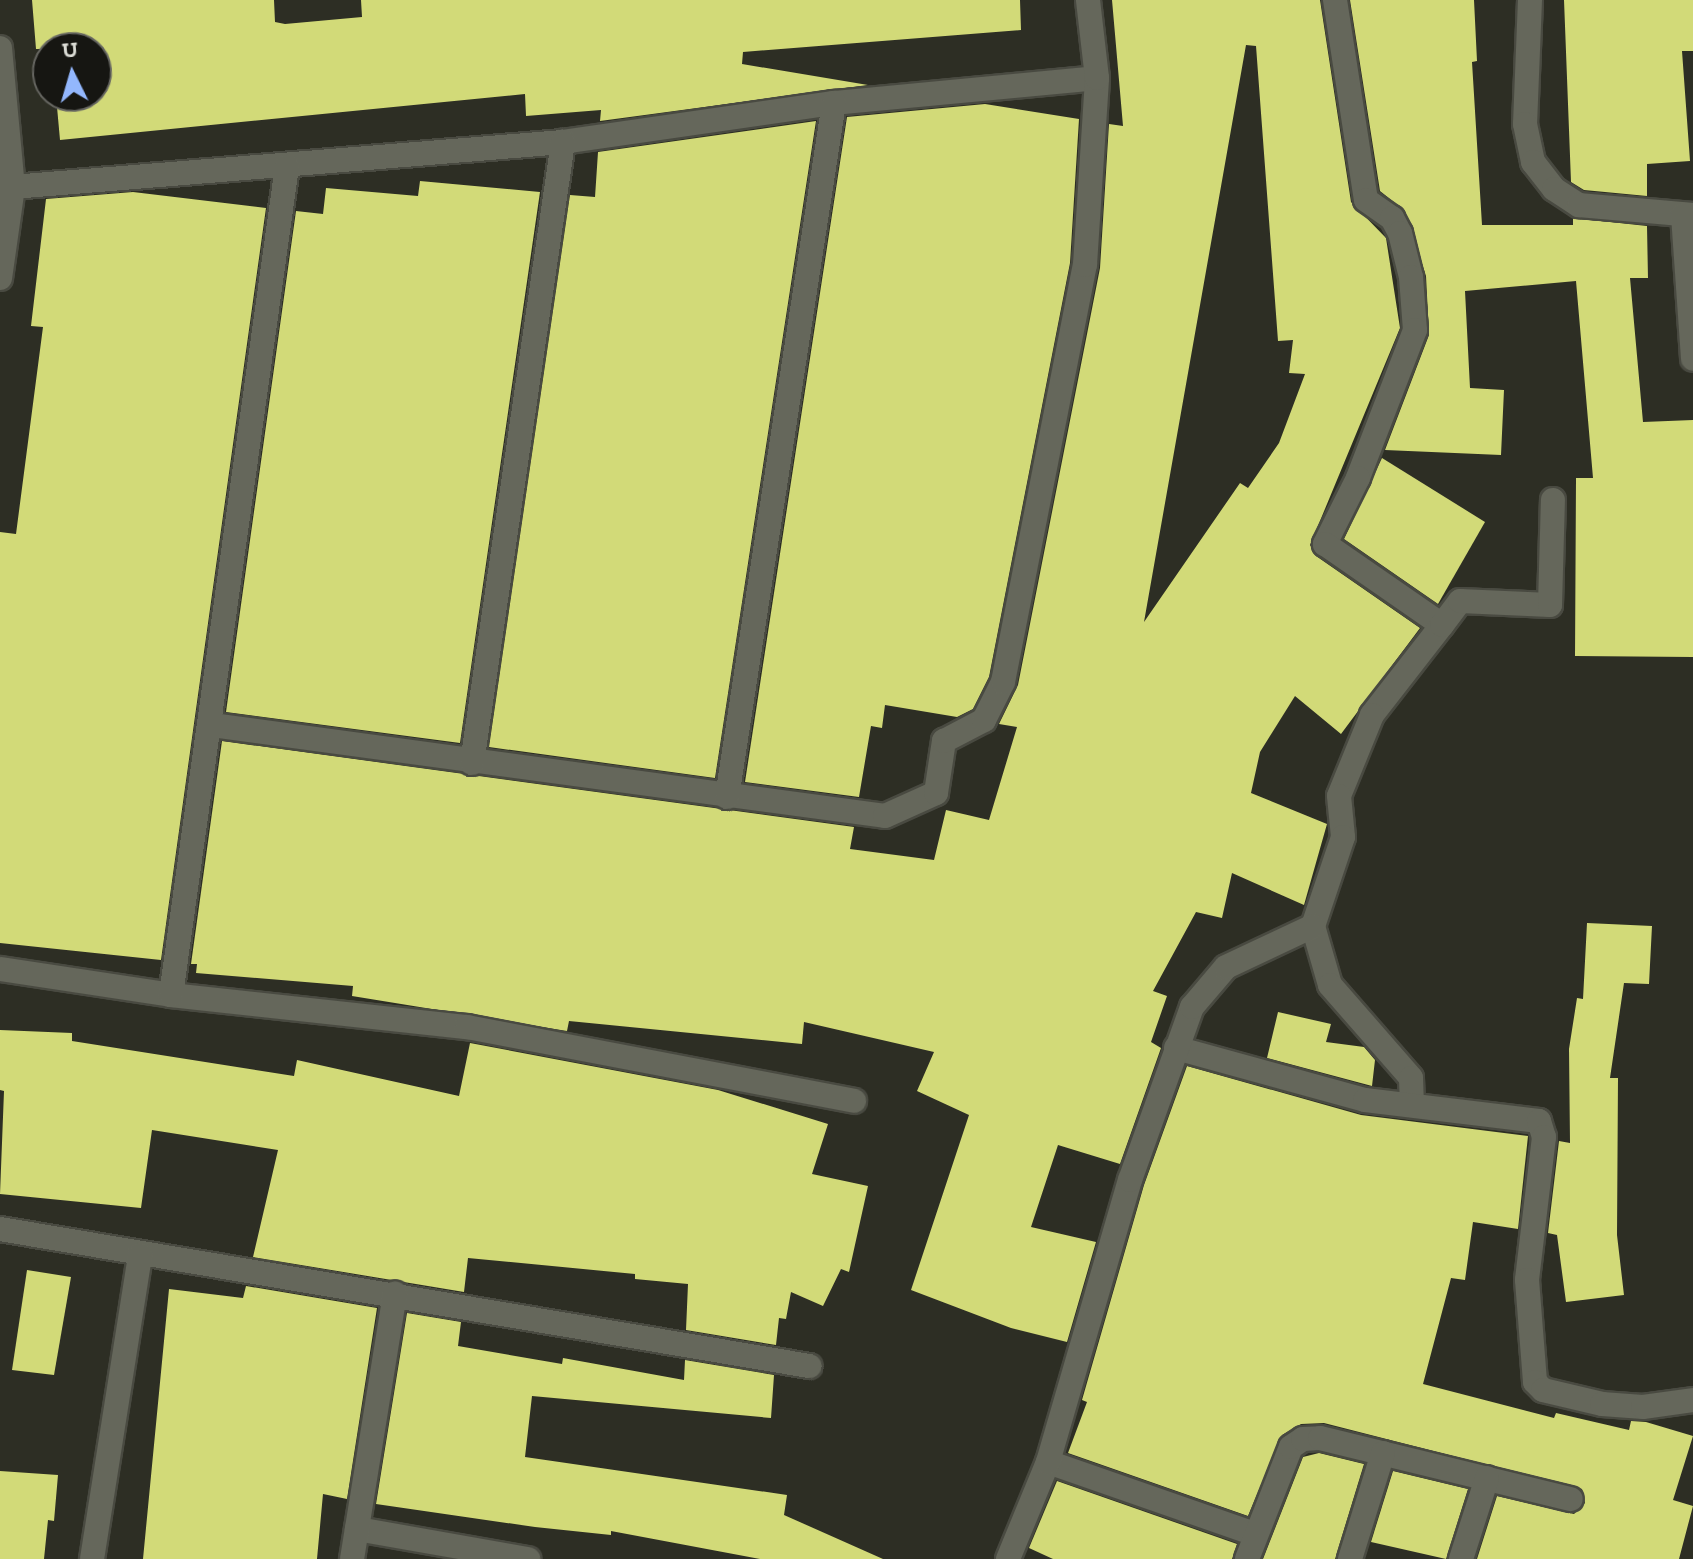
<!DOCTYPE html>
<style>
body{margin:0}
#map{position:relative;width:1693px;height:1559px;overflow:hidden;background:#2d2e24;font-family:"Zilla Slab",serif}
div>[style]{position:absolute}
.building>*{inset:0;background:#d2da78}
.roads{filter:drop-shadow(2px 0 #494a41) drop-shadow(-2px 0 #494a41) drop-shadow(0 2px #494a41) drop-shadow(0 -2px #494a41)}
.minor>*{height:24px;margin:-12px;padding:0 12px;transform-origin:12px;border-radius:12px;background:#65675b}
span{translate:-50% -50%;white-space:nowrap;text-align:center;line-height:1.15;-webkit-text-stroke:8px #161612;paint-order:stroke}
.north{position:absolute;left:32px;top:32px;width:80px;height:80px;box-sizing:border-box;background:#161612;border:2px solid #656560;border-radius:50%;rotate:355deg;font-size:22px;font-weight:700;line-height:32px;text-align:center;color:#dbdcd5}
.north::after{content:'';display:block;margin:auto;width:28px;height:36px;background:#93b7fd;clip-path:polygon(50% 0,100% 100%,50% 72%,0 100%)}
</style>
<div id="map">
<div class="building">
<i style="clip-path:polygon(32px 0,274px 0,275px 22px,285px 24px,362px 17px,361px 0,1020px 0,1021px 30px,743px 52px,742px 64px,868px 85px,600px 121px,601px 110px,526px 116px,525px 94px,60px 140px,56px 96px,96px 96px,96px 48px,36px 49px)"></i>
<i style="clip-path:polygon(evenodd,1112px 0,1320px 0,1351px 202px,1386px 238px,1400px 328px,1310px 545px,1316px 556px,1420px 628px,1341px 734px,1295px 696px,1260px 752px,1251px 793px,1327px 824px,1304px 905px,1232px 873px,1222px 918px,1196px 912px,1153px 991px,1167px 996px,1151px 1042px,1161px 1048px,1120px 1164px,1058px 1145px,1031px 1227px,1096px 1242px,1067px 1342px,1011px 1328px,911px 1290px,969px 1115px,917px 1091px,934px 1052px,804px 1022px,802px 1044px,569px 1021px,567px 1031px,352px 996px,353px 986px,196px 973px,197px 964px,191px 964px,222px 741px,854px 827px,850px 849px,934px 860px,946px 810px,989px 820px,1017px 727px,999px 724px,1018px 685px,1100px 268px,1109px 124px,1123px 126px,1112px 0,1246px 45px,1256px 46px,1278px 341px,1293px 340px,1289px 373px,1305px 374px,1279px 443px,1248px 488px,1240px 483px,1144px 622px,1246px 45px)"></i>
<i style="clip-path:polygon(1350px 0,1474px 0,1477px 61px,1472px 62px,1482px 225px,1573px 225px,1573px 218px,1647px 226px,1648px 278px,1630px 278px,1643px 422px,1693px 420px,1693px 657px,1575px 656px,1576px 478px,1593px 478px,1576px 281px,1465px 291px,1470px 388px,1504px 390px,1501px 455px,1385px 450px,1429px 335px,1426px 276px,1405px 211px,1380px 191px)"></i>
<i style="clip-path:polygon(1564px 0,1693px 0,1693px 51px,1682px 51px,1690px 161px,1647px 164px,1647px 196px,1584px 190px,1571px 182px)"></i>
<i style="clip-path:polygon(985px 104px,1079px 119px,1070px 263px,989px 677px,973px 709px,957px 717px,885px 705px,882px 728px,871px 726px,859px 797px,745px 782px,847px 117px)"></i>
<i style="clip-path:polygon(816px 121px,715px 778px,489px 747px,570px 195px,595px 197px,598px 152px)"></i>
<i style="clip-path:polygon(420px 181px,540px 192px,460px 743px,226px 712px,296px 211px,323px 214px,326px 188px,418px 196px)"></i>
<i style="clip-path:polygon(133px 192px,266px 208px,161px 960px,0 943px,0 532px,16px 534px,43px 327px,31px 326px,46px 199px)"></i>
<i style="clip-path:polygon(1382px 458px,1485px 522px,1438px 604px,1344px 539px)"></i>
<i style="clip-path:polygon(1587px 923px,1652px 926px,1649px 984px,1624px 983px,1610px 1078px,1618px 1078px,1617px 1235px,1624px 1295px,1566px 1302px,1557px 1235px,1548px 1233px,1559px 1141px,1570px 1143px,1569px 1049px,1577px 998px,1583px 999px)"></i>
<i style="clip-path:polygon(1278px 1012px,1331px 1024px,1326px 1042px,1364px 1047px,1375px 1060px,1372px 1086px,1267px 1058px)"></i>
<i style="clip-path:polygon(0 1030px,72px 1033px,72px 1041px,294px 1076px,297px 1060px,459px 1096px,470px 1043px,718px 1090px,828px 1124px,812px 1174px,868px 1186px,849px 1272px,841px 1269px,823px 1306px,791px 1292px,786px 1319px,779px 1318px,776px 1345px,686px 1330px,688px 1284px,635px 1279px,635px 1274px,468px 1258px,464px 1292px,253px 1257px,278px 1150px,152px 1130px,141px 1208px,0 1194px,4px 1091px,0 1090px)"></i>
<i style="clip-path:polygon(1187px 1066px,1361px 1115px,1528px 1136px,1518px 1229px,1473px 1222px,1465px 1280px,1451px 1278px,1423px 1384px,1554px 1418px,1556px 1413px,1629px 1430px,1631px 1421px,1646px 1422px,1693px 1436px,1673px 1500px,1693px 1506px,1679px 1559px,1477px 1559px,1497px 1496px,1574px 1514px,1585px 1503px,1582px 1489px,1324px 1423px,1301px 1424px,1282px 1435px,1248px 1516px,1068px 1453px,1087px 1402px,1082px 1400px,1144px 1185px)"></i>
<i style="clip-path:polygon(27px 1270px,71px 1277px,54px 1375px,12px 1370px)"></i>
<i style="clip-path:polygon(246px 1286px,377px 1308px,347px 1499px,323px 1494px,317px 1559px,143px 1559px,169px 1289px,243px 1298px)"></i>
<i style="clip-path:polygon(407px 1313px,461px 1322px,458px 1346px,562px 1364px,563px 1358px,684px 1380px,685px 1360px,774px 1375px,771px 1418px,532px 1396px,525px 1457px,787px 1495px,784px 1515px,883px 1559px,760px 1559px,611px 1531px,611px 1535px,535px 1527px,376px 1504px)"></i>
<i style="clip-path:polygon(1319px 1453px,1364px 1464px,1335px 1559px,1263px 1559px,1303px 1457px)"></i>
<i style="clip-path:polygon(0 1471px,58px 1475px,54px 1521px,48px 1520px,44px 1559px,0 1559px)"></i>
<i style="clip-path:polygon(1393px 1471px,1468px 1489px,1446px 1559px,1371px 1542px)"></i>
<i style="clip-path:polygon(1057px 1481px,1237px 1544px,1232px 1559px,1053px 1559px,1029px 1548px)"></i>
</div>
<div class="roads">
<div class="minor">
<i style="left:1335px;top:0;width:202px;rotate:81.2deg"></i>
<i style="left:1366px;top:200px;width:32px;rotate:35deg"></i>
<i style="left:1392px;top:218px;width:17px;rotate:62deg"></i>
<i style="left:1400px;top:233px;width:45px;rotate:76deg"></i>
<i style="left:1411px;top:277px;width:53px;rotate:85.7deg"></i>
<i style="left:1415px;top:330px;width:159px;rotate:111.1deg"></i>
<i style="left:1358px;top:478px;width:74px;rotate:116.6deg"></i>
<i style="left:1325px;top:544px;width:142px;rotate:34.7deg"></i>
<i style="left:1442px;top:625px;width:114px;rotate:127.9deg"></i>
<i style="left:1372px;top:715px;width:87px;rotate:112.2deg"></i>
<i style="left:1339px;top:796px;width:41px;rotate:84.4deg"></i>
<i style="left:1343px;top:837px;width:94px;rotate:108.6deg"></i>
<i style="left:1313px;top:926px;width:61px;rotate:73.9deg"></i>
<i style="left:1330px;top:985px;width:123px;rotate:48.9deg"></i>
<i style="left:1411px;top:1078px;width:27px;rotate:88deg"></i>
<i style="left:1530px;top:0;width:124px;rotate:92.3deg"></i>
<i style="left:1525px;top:124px;width:39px;rotate:78deg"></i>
<i style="left:1533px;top:162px;width:34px;rotate:52deg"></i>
<i style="left:1554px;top:189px;width:30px;rotate:33deg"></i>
<i style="left:1579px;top:205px;width:114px;rotate:5deg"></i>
<i style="left:0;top:48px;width:140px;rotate:84.7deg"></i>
<i style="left:13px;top:187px;width:92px;rotate:98.1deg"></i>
<i style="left:0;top:188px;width:565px;rotate:-4.67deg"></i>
<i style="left:563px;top:142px;width:274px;rotate:-8.2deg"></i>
<i style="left:834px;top:103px;width:264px;rotate:-5.4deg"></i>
<i style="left:1683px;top:215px;width:144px;rotate:86deg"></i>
<i style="left:1442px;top:625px;width:30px;rotate:-53deg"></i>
<i style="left:1460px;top:601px;width:90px;rotate:2.5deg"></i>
<i style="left:1550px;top:605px;width:105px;rotate:-88.4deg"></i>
<i style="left:212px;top:725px;width:679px;rotate:7.7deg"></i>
<i style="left:885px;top:816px;width:56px;rotate:-24.3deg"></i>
<i style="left:936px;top:793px;width:53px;rotate:-81.3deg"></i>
<i style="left:944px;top:741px;width:45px;rotate:-27.7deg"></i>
<i style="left:984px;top:720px;width:42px;rotate:-63.4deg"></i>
<i style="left:1003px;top:682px;width:425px;rotate:-78.9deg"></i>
<i style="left:1085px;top:265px;width:187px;rotate:-86.3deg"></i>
<i style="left:1097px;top:78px;width:79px;rotate:-96.6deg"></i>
<i style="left:472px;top:763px;width:628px;rotate:-81.66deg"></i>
<i style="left:727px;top:797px;width:702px;rotate:-81.24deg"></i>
<i style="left:0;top:969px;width:173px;rotate:8.6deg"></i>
<i style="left:171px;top:995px;width:298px;rotate:6.2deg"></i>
<i style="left:467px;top:1027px;width:394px;rotate:10.8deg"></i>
<i style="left:171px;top:995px;width:837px;rotate:-82.03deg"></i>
<i style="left:1176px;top:1048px;width:196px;rotate:15.4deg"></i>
<i style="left:1365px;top:1100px;width:175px;rotate:6.9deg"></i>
<i style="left:1539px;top:1121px;width:17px;rotate:73deg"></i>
<i style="left:1544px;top:1137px;width:144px;rotate:96.8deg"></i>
<i style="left:1527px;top:1280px;width:102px;rotate:85.5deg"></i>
<i style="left:1535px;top:1382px;width:11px;rotate:45deg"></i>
<i style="left:1543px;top:1390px;width:61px;rotate:13.3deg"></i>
<i style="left:1602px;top:1404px;width:41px;rotate:4.2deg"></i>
<i style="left:1643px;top:1407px;width:50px;rotate:-8deg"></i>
<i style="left:0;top:1229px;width:821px;rotate:9.61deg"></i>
<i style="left:1048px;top:1462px;width:219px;rotate:19.2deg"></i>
<i style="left:357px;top:1529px;width:174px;rotate:10deg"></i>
<i style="left:92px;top:1559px;width:308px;rotate:-81deg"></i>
<i style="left:352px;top:1559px;width:269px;rotate:-80.8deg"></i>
<i style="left:1008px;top:1559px;width:105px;rotate:-67.6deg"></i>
<i style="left:1048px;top:1462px;width:294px;rotate:-73.8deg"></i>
<i style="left:1130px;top:1180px;width:184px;rotate:-70.3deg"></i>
<i style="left:1192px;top:1007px;width:52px;rotate:-49.6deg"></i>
<i style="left:1226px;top:967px;width:96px;rotate:-25.2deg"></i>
<i style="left:1247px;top:1559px;width:120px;rotate:-68.6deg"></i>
<i style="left:1291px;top:1447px;width:14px;rotate:-34deg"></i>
<i style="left:1303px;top:1439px;width:17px;rotate:-3deg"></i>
<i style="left:1320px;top:1438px;width:258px;rotate:13.7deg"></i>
<i style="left:1350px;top:1559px;width:111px;rotate:-72.7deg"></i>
<i style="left:1461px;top:1559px;width:85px;rotate:-72.2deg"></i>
</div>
</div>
<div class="north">U</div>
</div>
